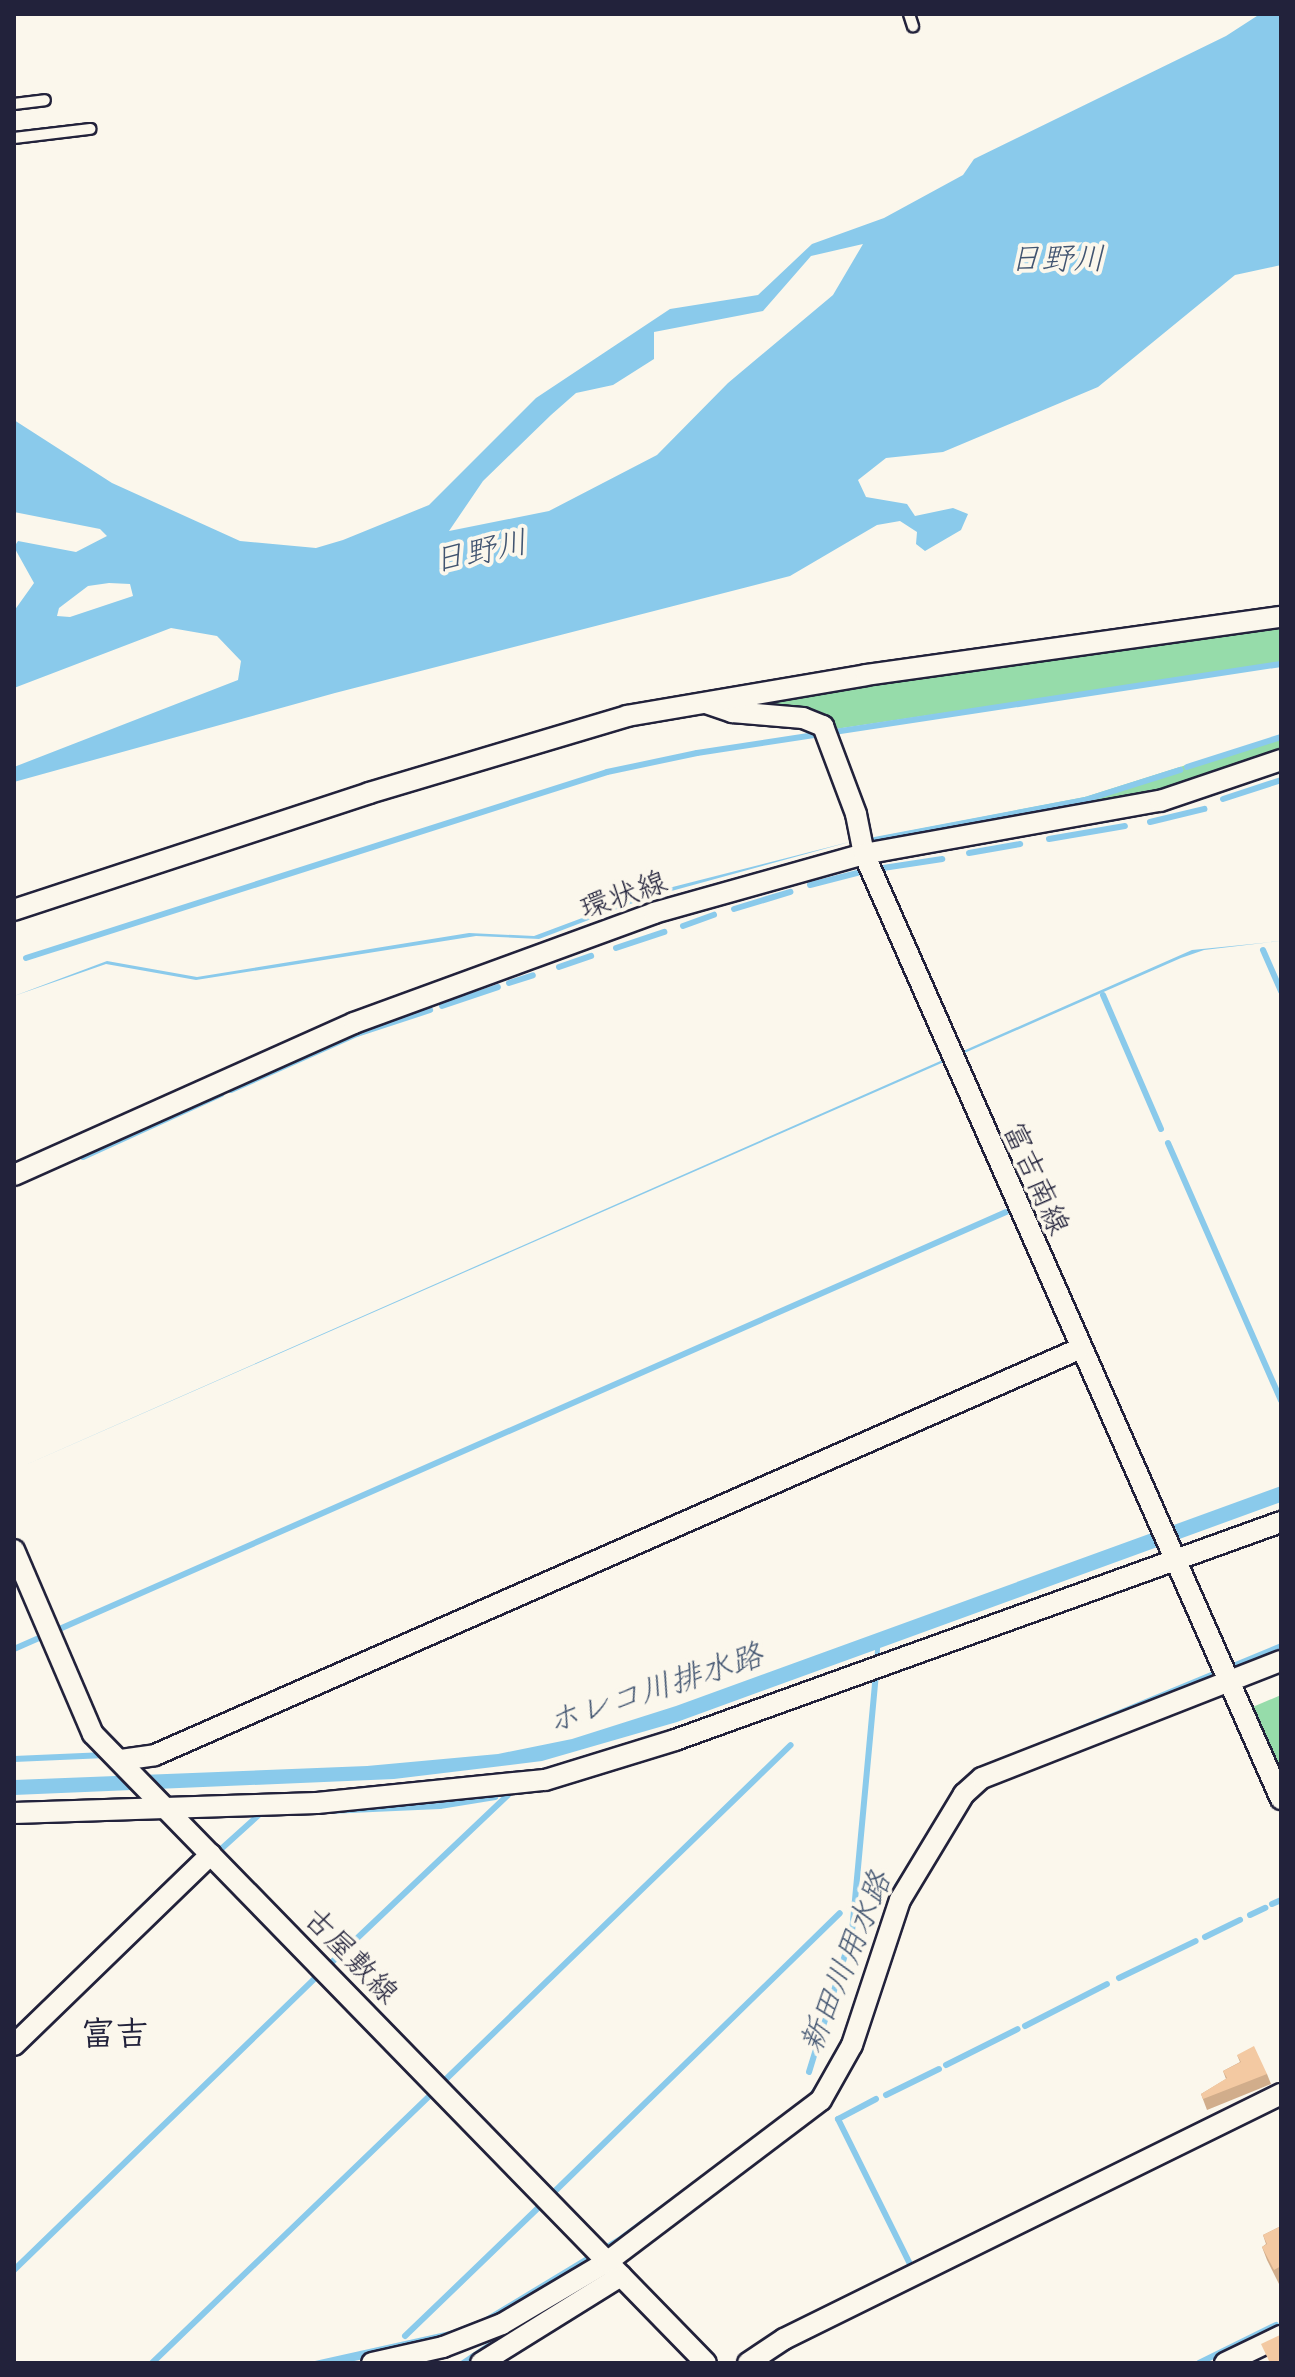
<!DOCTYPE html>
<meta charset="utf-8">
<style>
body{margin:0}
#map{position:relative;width:1295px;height:2377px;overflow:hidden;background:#fbf7ec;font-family:"Patrick Hand","Klee One",sans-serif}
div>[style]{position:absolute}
.green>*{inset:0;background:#96dcaa}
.water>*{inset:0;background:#8acaeb}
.stream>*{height:6px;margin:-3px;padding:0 3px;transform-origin:3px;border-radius:3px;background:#8acaeb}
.roads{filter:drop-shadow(2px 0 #22223b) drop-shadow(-2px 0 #22223b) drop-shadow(0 2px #22223b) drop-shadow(0 -2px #22223b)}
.service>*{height:10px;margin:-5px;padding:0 5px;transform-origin:5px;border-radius:5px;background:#fbf7ec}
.minor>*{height:20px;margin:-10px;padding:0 10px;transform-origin:10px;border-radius:10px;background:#fbf7ec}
.wall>*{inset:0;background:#d1ad8b}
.building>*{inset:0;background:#f3c9a2}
span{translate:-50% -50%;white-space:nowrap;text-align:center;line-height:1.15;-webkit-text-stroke:8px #fbf7ec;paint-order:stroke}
.street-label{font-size:30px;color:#22223b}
.water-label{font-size:32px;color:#415470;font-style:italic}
.quarter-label{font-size:34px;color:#22223b;font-weight:700}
.frame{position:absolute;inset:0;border:16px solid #22223b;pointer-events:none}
</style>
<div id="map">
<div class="green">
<i style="clip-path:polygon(1281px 624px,1281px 663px,829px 730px,731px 705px)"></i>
<i style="clip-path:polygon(1281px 735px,1281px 752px,1123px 800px,871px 843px,867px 839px,1085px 797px)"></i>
<i style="clip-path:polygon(1281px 1695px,1281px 1781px,1248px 1709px)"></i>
</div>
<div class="water">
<i style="clip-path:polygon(evenodd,1260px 14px,1281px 14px,1281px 265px,1235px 275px,1098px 387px,943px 452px,886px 458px,858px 480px,866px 497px,907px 504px,915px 516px,953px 508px,968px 514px,961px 530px,925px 551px,916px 544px,917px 532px,900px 521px,877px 525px,790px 576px,335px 693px,14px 782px,14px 767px,238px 680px,241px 661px,217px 636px,171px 628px,14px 688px,14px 611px,34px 583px,14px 547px,18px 541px,76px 552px,107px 536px,100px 529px,14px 512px,14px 420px,112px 483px,240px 541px,316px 548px,343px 540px,429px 505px,536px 398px,670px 309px,758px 295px,812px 244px,884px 218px,963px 175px,974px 159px,1226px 36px,1260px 14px,863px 244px,833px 295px,728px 383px,657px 455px,549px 511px,449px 531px,483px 481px,551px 415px,576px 393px,613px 385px,654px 359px,654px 332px,763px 311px,811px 256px,863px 244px,1260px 14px,109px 583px,130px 584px,133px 596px,70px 617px,57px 616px,59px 608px,88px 586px,109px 583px)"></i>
<i style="clip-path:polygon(853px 841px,646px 898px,539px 939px,476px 936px,196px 980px,106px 964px,14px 996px,107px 961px,197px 977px,469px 933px,534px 936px,649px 893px)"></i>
<i style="clip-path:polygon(1281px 941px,1204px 950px,1181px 958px,14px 1470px,1192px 950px)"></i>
<i style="clip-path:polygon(1281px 1486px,1281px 1502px,880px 1648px,879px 1676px,873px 1677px,875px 1650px,677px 1722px,542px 1761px,394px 1779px,14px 1795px,14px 1780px,367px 1766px,498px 1754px,572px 1739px,676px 1706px)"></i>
<i style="clip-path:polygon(1281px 1643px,1281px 1651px,982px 1772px,906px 1878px,847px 2050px,822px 2091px,610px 2252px,512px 2312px,453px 2340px,345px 2363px,306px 2363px,450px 2331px,484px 2318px,618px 2237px,771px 2124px,809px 2094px,841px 2048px,894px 1885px,971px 1771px)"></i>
<i style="clip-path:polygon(716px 2187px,719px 2191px,621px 2265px,466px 2363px,458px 2363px)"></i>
</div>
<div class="stream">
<i style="left:1187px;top:767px;width:99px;rotate:-17.7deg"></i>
<i style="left:1223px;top:799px;width:61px;rotate:-18.1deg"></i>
<i style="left:1150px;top:822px;width:56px;rotate:-13.5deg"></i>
<i style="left:1049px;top:839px;width:77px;rotate:-9.7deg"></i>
<i style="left:875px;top:840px;width:214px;rotate:-10.8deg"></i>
<i style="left:1085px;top:800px;width:100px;rotate:-17.5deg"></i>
<i style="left:969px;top:853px;width:52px;rotate:-10deg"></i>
<i style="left:883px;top:868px;width:60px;rotate:-8.7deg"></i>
<i style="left:810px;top:885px;width:49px;rotate:-14.3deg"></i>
<i style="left:734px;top:909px;width:59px;rotate:-16.9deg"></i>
<i style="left:683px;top:926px;width:33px;rotate:-20deg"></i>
<i style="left:616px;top:948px;width:51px;rotate:-18.4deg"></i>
<i style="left:1263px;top:950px;width:45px;rotate:66.3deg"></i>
<i style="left:26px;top:958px;width:610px;rotate:-17.75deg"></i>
<i style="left:607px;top:772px;width:92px;rotate:-11.9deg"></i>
<i style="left:697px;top:753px;width:591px;rotate:-8.67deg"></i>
<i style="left:559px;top:967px;width:34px;rotate:-19deg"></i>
<i style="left:509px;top:983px;width:25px;rotate:-18deg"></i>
<i style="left:1103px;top:995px;width:146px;rotate:66.6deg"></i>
<i style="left:442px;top:1006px;width:59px;rotate:-18.7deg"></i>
<i style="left:231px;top:1090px;width:138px;rotate:-24deg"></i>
<i style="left:357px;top:1034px;width:77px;rotate:-18.2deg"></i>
<i style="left:1168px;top:1143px;width:281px;rotate:66.3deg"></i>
<i style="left:83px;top:1157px;width:152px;rotate:-24.5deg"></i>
<i style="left:14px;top:1649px;width:1084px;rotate:-23.77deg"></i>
<i style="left:14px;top:1759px;width:92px;rotate:-2.5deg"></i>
<i style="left:328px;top:1811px;width:112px;rotate:-2.6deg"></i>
<i style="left:440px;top:1806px;width:56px;rotate:-9.3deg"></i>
<i style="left:220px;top:1850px;width:55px;rotate:-42.1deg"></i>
<i style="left:1272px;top:1904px;width:10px;rotate:-24deg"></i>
<i style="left:1250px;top:1915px;width:17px;rotate:-25deg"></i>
<i style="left:1205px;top:1937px;width:39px;rotate:-26deg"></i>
<i style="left:331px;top:1963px;width:244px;rotate:-43.5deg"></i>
<i style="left:1119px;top:1978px;width:85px;rotate:-25.7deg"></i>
<i style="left:1025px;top:2026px;width:92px;rotate:-27.1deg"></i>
<i style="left:946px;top:2065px;width:80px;rotate:-26.6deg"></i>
<i style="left:809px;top:2072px;width:146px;rotate:-72.9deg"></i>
<i style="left:852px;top:1932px;width:262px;rotate:-84.7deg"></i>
<i style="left:443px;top:2082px;width:484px;rotate:-44.1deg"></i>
<i style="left:886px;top:2095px;width:59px;rotate:-26.1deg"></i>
<i style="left:876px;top:2099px;width:43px;rotate:152.2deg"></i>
<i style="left:838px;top:2119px;width:162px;rotate:63.6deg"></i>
<i style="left:552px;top:2194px;width:402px;rotate:-44.3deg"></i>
<i style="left:14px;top:2270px;width:424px;rotate:-44.1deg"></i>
<i style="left:405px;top:2336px;width:190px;rotate:-43.9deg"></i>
<i style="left:152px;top:2363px;width:388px;rotate:-43.9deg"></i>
<i style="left:1199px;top:2363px;width:86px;rotate:-26.3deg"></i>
</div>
<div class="roads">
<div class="service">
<i style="left:909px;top:14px;width:13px;rotate:72deg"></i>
<i style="left:14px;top:104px;width:31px;rotate:-7deg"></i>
<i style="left:14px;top:138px;width:77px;rotate:-6.8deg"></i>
</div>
<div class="minor">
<i style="left:706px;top:703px;width:28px;rotate:19deg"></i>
<i style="left:732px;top:712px;width:71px;rotate:4.8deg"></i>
<i style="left:803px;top:718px;width:22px;rotate:22deg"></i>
<i style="left:823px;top:726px;width:94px;rotate:69.4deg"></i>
<i style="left:856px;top:814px;width:41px;rotate:78.7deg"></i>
<i style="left:864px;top:854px;width:1033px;rotate:66.19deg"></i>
<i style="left:14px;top:910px;width:374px;rotate:-18.2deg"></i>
<i style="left:369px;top:793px;width:269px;rotate:-16.6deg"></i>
<i style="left:627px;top:716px;width:242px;rotate:-9.7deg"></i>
<i style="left:866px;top:675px;width:419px;rotate:-8deg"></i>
<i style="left:14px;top:1175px;width:372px;rotate:-24.1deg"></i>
<i style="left:354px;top:1023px;width:320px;rotate:-20.1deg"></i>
<i style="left:654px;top:913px;width:218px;rotate:-15.7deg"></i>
<i style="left:864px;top:854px;width:301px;rotate:-10.2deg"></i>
<i style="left:1160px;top:801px;width:128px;rotate:-18.7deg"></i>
<i style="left:14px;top:1550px;width:200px;rotate:66.8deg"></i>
<i style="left:93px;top:1734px;width:878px;rotate:45.74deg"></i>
<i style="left:121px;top:1760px;width:34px;rotate:-8deg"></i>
<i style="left:155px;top:1755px;width:1009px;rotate:-23.72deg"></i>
<i style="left:14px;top:1813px;width:303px;rotate:-1.9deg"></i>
<i style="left:317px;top:1803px;width:229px;rotate:-5.8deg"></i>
<i style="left:545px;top:1780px;width:136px;rotate:-17.1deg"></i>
<i style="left:675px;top:1740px;width:644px;rotate:-19.79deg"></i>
<i style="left:14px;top:2045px;width:274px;rotate:-44.1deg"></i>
<i style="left:372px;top:2363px;width:73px;rotate:-12.7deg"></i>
<i style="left:443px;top:2347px;width:63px;rotate:-21.3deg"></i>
<i style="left:502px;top:2324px;width:122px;rotate:-30.6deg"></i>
<i style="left:607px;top:2262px;width:268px;rotate:-37.1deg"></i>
<i style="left:821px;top:2100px;width:63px;rotate:-60.6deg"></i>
<i style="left:852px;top:2045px;width:153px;rotate:-71.7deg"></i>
<i style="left:900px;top:1900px;width:124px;rotate:-58.9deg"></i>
<i style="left:964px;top:1794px;width:24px;rotate:-42deg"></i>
<i style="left:982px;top:1778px;width:321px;rotate:-21.4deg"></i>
<i style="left:481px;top:2363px;width:165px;rotate:-31.9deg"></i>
<i style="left:748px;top:2363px;width:43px;rotate:-33.7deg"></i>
<i style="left:784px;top:2339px;width:554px;rotate:-26.24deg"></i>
<i style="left:1225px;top:2363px;width:62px;rotate:-25.7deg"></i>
</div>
</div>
<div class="wall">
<i style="clip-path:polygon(1237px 2055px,1267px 2074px,1271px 2084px,1207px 2110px,1201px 2094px,1226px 2079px,1223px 2071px,1240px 2062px)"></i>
<i style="clip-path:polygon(1281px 2226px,1281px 2283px,1279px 2284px,1267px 2260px,1262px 2247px,1266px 2244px,1263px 2235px)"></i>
</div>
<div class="building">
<i style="clip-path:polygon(1254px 2046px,1267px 2074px,1203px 2099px,1201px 2094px,1227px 2078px,1223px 2071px,1241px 2062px,1237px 2055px)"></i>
<i style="clip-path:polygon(1281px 2226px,1281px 2266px,1274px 2270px,1262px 2247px,1267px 2244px,1263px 2235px)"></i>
<i style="clip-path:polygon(1280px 2335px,1281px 2363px,1270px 2363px,1261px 2344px)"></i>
</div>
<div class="street-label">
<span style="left:623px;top:894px;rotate:-19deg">環状線</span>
<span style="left:1037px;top:1178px;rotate:66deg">富吉南線</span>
<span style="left:352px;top:1955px;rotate:46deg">古屋敷線</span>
</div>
<div class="water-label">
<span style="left:1057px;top:258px">日野川</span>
<span style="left:480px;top:551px;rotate:-12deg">日野川</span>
<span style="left:655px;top:1688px;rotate:-18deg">ホレコ川排水路</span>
<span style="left:845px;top:1962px;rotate:-68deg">新田川用水路</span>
</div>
<div class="quarter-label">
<span style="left:115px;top:2034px">富吉</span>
</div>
<div class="frame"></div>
</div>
